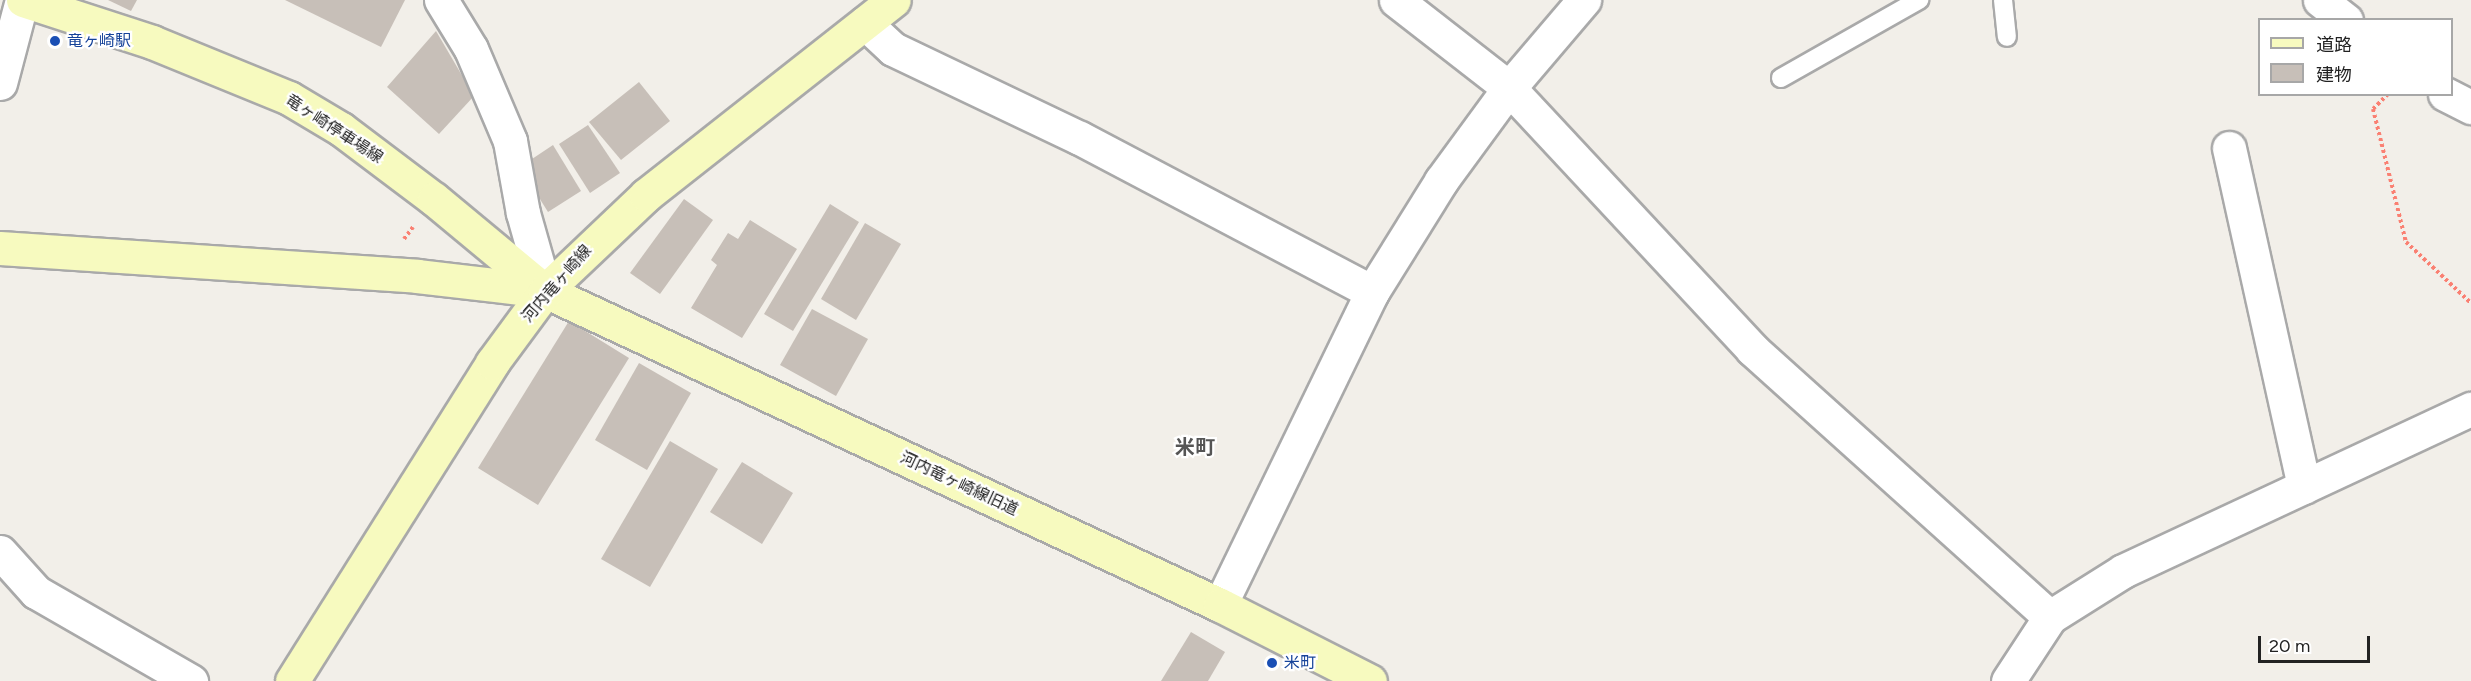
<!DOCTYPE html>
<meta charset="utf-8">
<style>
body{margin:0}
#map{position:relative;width:2471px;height:681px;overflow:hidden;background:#f2efe9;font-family:Figtree,"Noto Sans JP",sans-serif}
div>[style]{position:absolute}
.building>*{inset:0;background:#c7bfb8}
.path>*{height:4px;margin-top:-2px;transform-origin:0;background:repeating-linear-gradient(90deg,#fa8072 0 3px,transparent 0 6px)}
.roads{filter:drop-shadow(2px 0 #a9a9a9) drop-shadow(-2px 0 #a9a9a9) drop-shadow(0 2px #a9a9a9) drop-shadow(0 -2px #a9a9a9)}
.lane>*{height:18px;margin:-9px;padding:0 9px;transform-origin:9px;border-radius:9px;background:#fff}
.street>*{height:33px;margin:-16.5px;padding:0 16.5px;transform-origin:16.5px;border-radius:16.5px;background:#fff}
.secondary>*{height:33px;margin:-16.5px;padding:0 16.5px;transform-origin:16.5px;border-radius:16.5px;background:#f7fabf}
.dots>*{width:16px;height:16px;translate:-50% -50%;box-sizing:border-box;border:3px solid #fff;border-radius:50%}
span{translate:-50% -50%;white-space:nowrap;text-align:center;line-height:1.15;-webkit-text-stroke:4.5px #fff;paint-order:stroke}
.transit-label{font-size:16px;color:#164399}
.left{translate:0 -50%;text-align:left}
.street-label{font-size:16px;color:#222}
.quarter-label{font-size:20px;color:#555;font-weight:700}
.legend{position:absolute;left:2258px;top:18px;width:195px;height:78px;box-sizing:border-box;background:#fff;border:2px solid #a7a7a7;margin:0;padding:8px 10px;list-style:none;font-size:18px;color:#222}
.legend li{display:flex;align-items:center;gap:12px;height:30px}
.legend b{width:30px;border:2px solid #a7a7a7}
.scale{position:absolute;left:2258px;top:636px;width:112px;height:27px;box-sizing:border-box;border:3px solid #222;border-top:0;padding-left:8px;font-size:18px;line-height:21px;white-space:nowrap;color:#222;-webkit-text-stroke:4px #fff;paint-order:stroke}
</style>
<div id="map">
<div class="building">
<i style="clip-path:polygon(108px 0,137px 0,131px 11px)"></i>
<i style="clip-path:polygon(285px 0,405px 0,381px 47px)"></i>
<i style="clip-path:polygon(436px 31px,474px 96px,439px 134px,387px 87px)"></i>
<i style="clip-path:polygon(639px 82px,670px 121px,621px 160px,589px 122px)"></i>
<i style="clip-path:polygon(588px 125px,620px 173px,590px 193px,559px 144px)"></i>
<i style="clip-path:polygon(553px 145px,581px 191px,548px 212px,520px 167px)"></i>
<i style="clip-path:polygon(684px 199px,713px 220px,660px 294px,630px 273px)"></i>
<i style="clip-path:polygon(830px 204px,859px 222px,793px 331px,764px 314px)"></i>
<i style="clip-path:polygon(750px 220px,797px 249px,742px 338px,691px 308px,717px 265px,711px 260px,728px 233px,738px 239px)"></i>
<i style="clip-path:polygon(865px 223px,901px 244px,856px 320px,821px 299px)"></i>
<i style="clip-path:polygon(812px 309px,868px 339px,836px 396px,780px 365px)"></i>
<i style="clip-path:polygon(569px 321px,629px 358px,538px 505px,478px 468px)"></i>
<i style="clip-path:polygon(639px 363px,691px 393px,647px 470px,595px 440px)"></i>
<i style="clip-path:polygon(670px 441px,718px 469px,650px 587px,601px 559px)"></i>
<i style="clip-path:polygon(742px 462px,793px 493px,762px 544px,710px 512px)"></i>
<i style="clip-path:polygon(1191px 632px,1225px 652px,1208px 681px,1161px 681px)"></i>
</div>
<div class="path">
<i style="left:2388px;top:94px;width:21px;rotate:135deg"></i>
<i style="left:2373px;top:109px;width:137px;rotate:76.1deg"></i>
<i style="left:2406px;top:242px;width:89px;rotate:43.2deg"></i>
<i style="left:404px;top:239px;width:15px;rotate:-53deg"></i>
</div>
<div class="roads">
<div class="lane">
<i style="left:2003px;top:0;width:37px;rotate:84deg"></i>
<i style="left:1781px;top:78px;width:159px;rotate:-29.5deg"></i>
</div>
<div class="street">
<i style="left:441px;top:0;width:57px;rotate:58.5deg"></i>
<i style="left:471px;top:49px;width:100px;rotate:67deg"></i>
<i style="left:510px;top:141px;width:73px;rotate:79.8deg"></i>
<i style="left:523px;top:213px;width:81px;rotate:74.2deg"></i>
<i style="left:1396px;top:0;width:143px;rotate:37.9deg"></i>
<i style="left:1509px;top:88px;width:357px;rotate:47deg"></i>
<i style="left:1752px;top:349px;width:401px;rotate:42deg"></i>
<i style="left:2320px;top:0;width:33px;rotate:38deg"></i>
<i style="left:865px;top:23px;width:38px;rotate:43deg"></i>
<i style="left:893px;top:49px;width:207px;rotate:25.5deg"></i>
<i style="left:1080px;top:138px;width:330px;rotate:27.8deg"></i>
<i style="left:0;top:83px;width:86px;rotate:-75.2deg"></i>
<i style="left:2445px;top:94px;width:29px;rotate:27deg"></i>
<i style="left:2229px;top:148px;width:347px;rotate:77.5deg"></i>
<i style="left:0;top:552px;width:54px;rotate:48deg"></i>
<i style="left:36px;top:592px;width:179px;rotate:29.9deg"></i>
<i style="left:1220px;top:605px;width:348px;rotate:-64.1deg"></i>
<i style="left:1372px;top:292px;width:131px;rotate:-58.1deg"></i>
<i style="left:1441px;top:181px;width:115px;rotate:-53.8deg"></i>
<i style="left:1509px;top:88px;width:116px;rotate:-49.6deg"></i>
<i style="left:2008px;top:681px;width:77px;rotate:-56.7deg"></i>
<i style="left:2050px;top:617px;width:86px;rotate:-32.2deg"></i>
<i style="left:2123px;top:571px;width:384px;rotate:-25deg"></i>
</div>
<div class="secondary">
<i style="left:23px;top:0;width:136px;rotate:18deg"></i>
<i style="left:152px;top:42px;width:148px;rotate:22.2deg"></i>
<i style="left:289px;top:98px;width:61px;rotate:30.8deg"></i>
<i style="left:341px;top:129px;width:116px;rotate:37deg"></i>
<i style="left:434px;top:199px;width:144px;rotate:39.7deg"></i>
<i style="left:545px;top:291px;width:744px;rotate:24.95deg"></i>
<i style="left:1220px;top:605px;width:168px;rotate:26.9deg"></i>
<i style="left:0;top:248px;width:418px;rotate:3.8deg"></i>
<i style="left:417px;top:276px;width:129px;rotate:6.7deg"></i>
<i style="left:292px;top:681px;width:376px;rotate:-57.8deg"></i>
<i style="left:492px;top:363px;width:89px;rotate:-53.6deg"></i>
<i style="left:545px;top:291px;width:139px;rotate:-43.5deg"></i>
<i style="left:646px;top:195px;width:315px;rotate:-38.2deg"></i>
</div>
</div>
<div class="dots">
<i style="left:55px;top:41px;background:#1a4fb4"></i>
<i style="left:1272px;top:663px;background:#1a4fb4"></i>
</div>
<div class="transit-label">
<span class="left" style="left:67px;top:41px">竜ヶ崎駅</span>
<span class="left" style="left:1284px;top:663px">米町</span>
</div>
<div class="street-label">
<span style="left:334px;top:129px;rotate:33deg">竜ヶ崎停車場線</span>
<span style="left:557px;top:284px;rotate:-49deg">河内竜ヶ崎線</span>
<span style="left:959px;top:484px;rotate:25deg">河内竜ヶ崎線旧道</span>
</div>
<div class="quarter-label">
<span style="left:1195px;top:447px">米町</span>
</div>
<ul class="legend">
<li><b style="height:8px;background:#f7fabf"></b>道路</li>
<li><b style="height:16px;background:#c7bfb8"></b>建物</li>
</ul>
<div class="scale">20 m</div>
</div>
